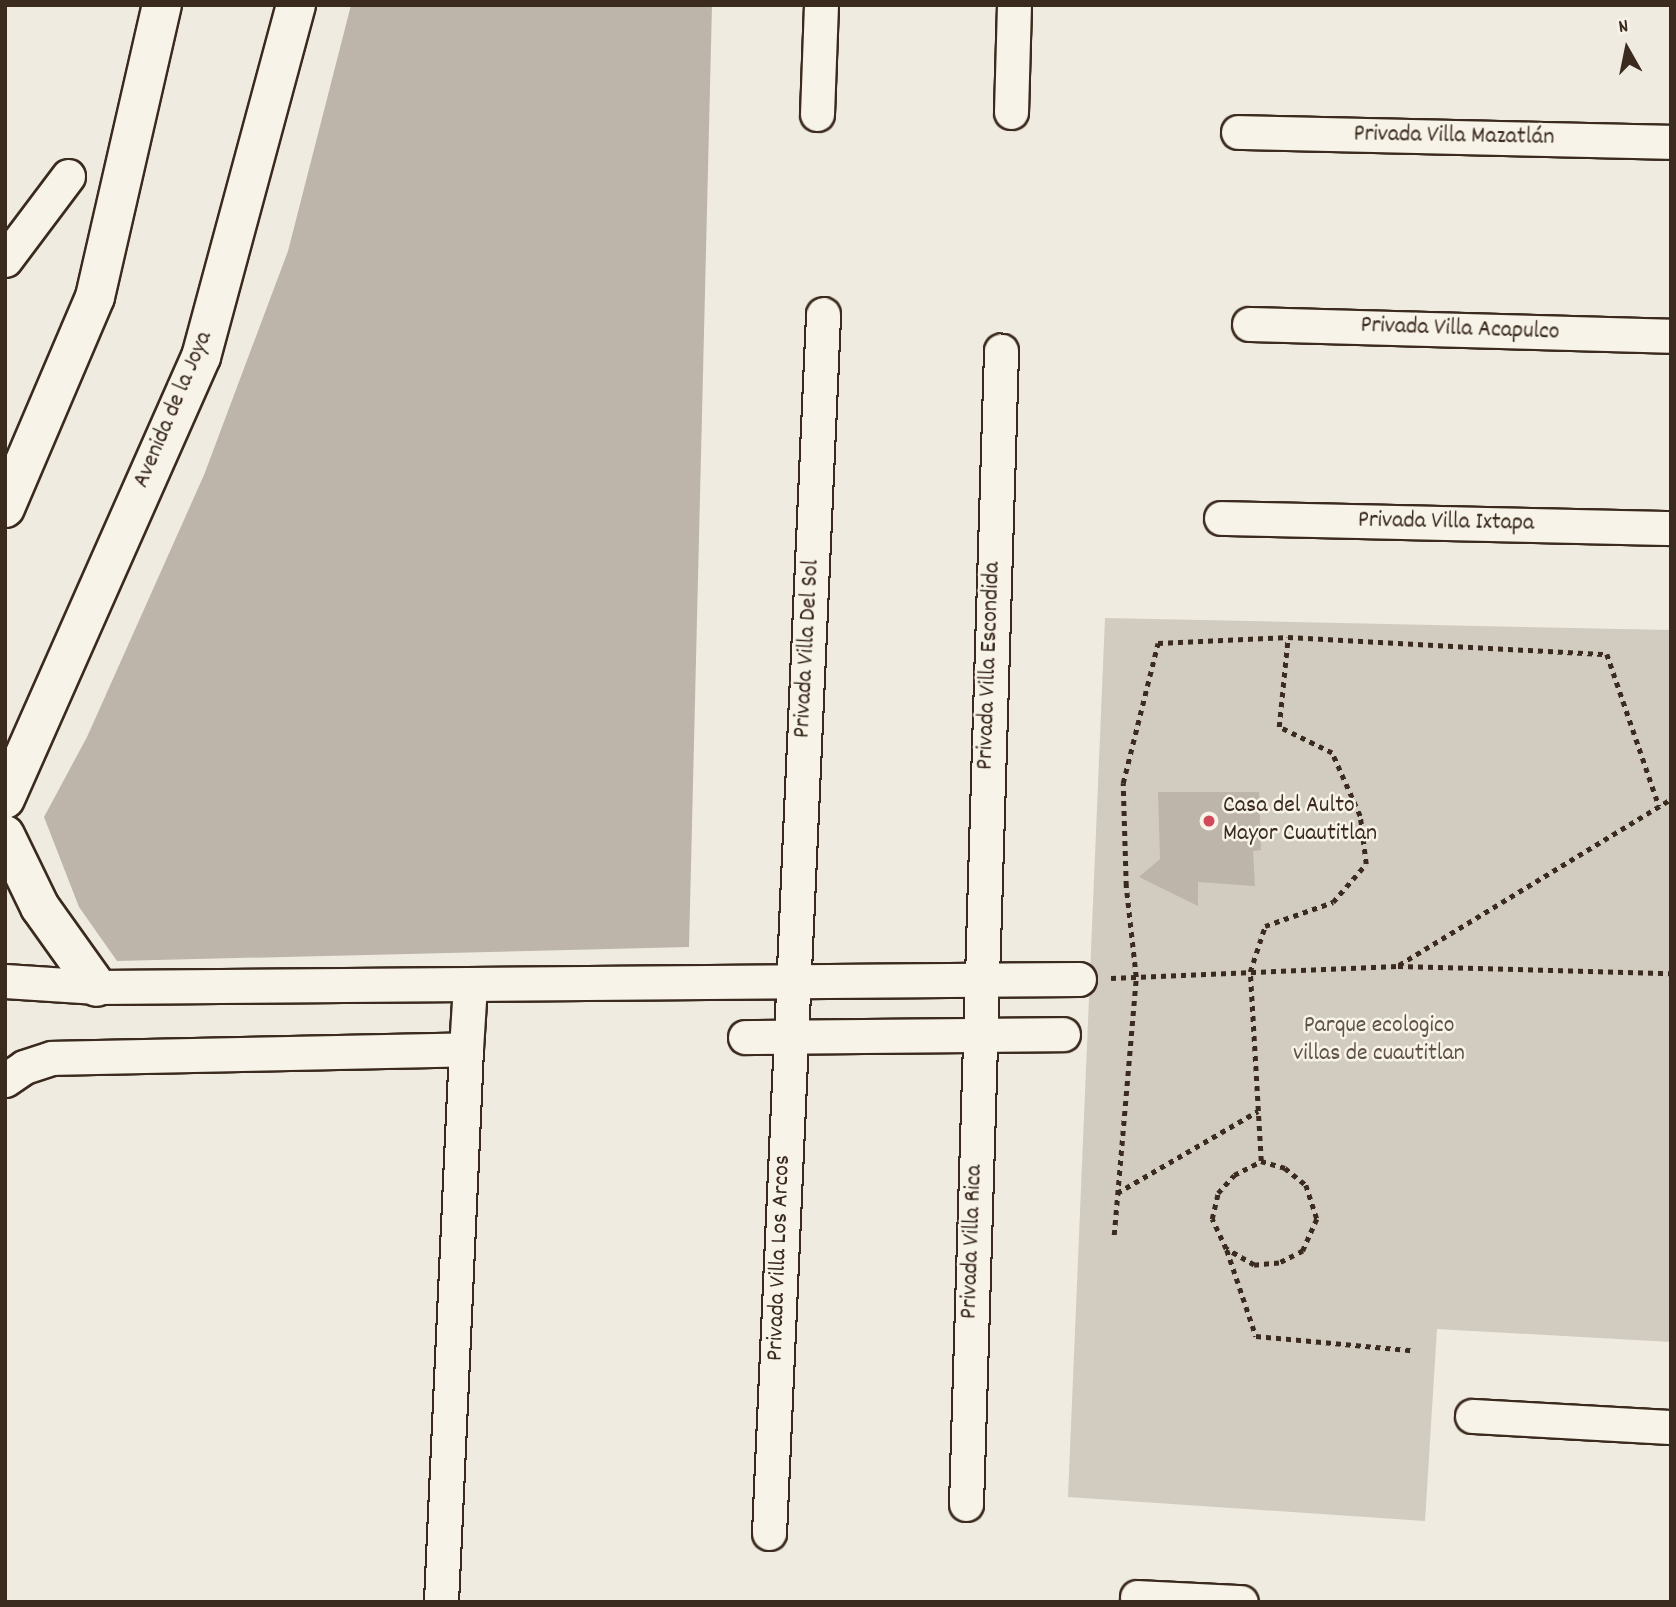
<!DOCTYPE html>
<meta charset="utf-8">
<style>
body{margin:0}
#map{position:relative;width:1676px;height:1607px;overflow:hidden;background:#efebe0;font-family:Dekko,sans-serif}
div>[style]{position:absolute}
.green>*{inset:0;background:#d1cbc0}
.building>*{inset:0;background:#bdb5aa}
.path>*{height:4.5px;margin-top:-2.25px;transform-origin:0;background:repeating-linear-gradient(90deg,#3b2a1e 0 5px,transparent 0 10px)}
.roads{filter:drop-shadow(2px 0 #3b2a1e) drop-shadow(-2px 0 #3b2a1e) drop-shadow(0 2px #3b2a1e) drop-shadow(0 -2px #3b2a1e)}
.minor>*{height:33px;margin:-16.5px;padding:0 16.5px;transform-origin:16.5px;border-radius:16.5px;background:#f7f3e8}
.major>*{height:38px;margin:-19px;padding:0 19px;transform-origin:19px;border-radius:19px;background:#f7f3e8}
.dots>*{width:19px;height:19px;translate:-50% -50%;box-sizing:border-box;border:4px solid #f7f3e8;border-radius:50%}
span{translate:-50% -50%;white-space:nowrap;text-align:center;line-height:1.15;-webkit-text-stroke:5px #f7f3e8;paint-order:stroke}
.street-label{font-size:24px;color:#3b2a1e}
.poi-label{font-size:24px;color:#3b2a1e}
.left{translate:0 -50%;text-align:left}
.park-label{font-size:24px;color:#605246}
.frame{position:absolute;inset:0;border:7px solid #3b2a1e;pointer-events:none}
.north{position:absolute;left:1592px;top:14px;width:70px;height:70px;-webkit-text-stroke:5px #f7f3e8;paint-order:stroke;rotate:351deg;font-size:19px;font-weight:700;line-height:28px;text-align:center;color:#3b2a1e}
.north::after{content:'';display:block;margin:auto;width:24px;height:32px;background:#3b2a1e;clip-path:polygon(50% 0,100% 100%,50% 72%,0 100%)}
</style>
<div id="map">
<div class="green">
<i style="clip-path:polygon(1105px 618px,1671px 630px,1671px 1342px,1437px 1329px,1425px 1521px,1068px 1497px)"></i>
</div>
<div class="building">
<i style="clip-path:polygon(351px 5px,712px 5px,689px 947px,117px 961px,79px 907px,44px 817px,87px 737px,204px 475px,288px 251px)"></i>
<i style="clip-path:polygon(1158px 792px,1259px 792px,1261px 850px,1253px 851px,1255px 886px,1198px 882px,1198px 906px,1139px 877px,1160px 859px)"></i>
</div>
<div class="path">
<i style="left:1399px;top:965px;width:319px;rotate:-31.4deg"></i>
<i style="left:1111px;top:978px;width:287px;rotate:-2.4deg"></i>
<i style="left:1398px;top:966px;width:273px;rotate:1.5deg"></i>
<i style="left:1261px;top:1161px;width:25px;rotate:16deg"></i>
<i style="left:1285px;top:1168px;width:27px;rotate:39deg"></i>
<i style="left:1306px;top:1185px;width:36px;rotate:72deg"></i>
<i style="left:1317px;top:1219px;width:35px;rotate:114deg"></i>
<i style="left:1303px;top:1251px;width:27px;rotate:153deg"></i>
<i style="left:1279px;top:1263px;width:25px;rotate:175deg"></i>
<i style="left:1254px;top:1265px;width:32px;rotate:-150deg"></i>
<i style="left:1226px;top:1249px;width:33px;rotate:-115deg"></i>
<i style="left:1212px;top:1219px;width:27px;rotate:-77deg"></i>
<i style="left:1218px;top:1193px;width:24px;rotate:-48deg"></i>
<i style="left:1234px;top:1175px;width:30px;rotate:-27deg"></i>
<i style="left:1261px;top:1161px;width:189px;rotate:-93.3deg"></i>
<i style="left:1250px;top:972px;width:48px;rotate:-71.9deg"></i>
<i style="left:1265px;top:926px;width:72px;rotate:-19.4deg"></i>
<i style="left:1333px;top:902px;width:50px;rotate:-49deg"></i>
<i style="left:1366px;top:864px;width:48px;rotate:-97.1deg"></i>
<i style="left:1360px;top:816px;width:69px;rotate:-114deg"></i>
<i style="left:1332px;top:753px;width:59px;rotate:-153.9deg"></i>
<i style="left:1279px;top:727px;width:90px;rotate:-84.3deg"></i>
<i style="left:1117px;top:1193px;width:163px;rotate:-30.2deg"></i>
<i style="left:1114px;top:1235px;width:259px;rotate:-85.1deg"></i>
<i style="left:1136px;top:977px;width:92px;rotate:-96.3deg"></i>
<i style="left:1126px;top:886px;width:103px;rotate:-91.7deg"></i>
<i style="left:1123px;top:783px;width:144px;rotate:-76deg"></i>
<i style="left:1158px;top:643px;width:130px;rotate:-2.6deg"></i>
<i style="left:1288px;top:637px;width:319px;rotate:3.1deg"></i>
<i style="left:1607px;top:654px;width:161px;rotate:71.1deg"></i>
<i style="left:1227px;top:1250px;width:91px;rotate:71.4deg"></i>
<i style="left:1256px;top:1336px;width:156px;rotate:5.2deg"></i>
</div>
<div class="roads">
<div class="minor">
<i style="left:1011px;top:112px;width:107px;rotate:-88.4deg"></i>
<i style="left:817px;top:114px;width:109px;rotate:-87.9deg"></i>
<i style="left:1238px;top:132px;width:433px;rotate:1.3deg"></i>
<i style="left:5px;top:260px;width:105px;rotate:-53.1deg"></i>
<i style="left:1249px;top:324px;width:422px;rotate:1.6deg"></i>
<i style="left:1221px;top:518px;width:450px;rotate:1.3deg"></i>
<i style="left:5px;top:981px;width:92px;rotate:3.7deg"></i>
<i style="left:97px;top:987px;width:982px;rotate:-0.47deg"></i>
<i style="left:745px;top:1037px;width:318px;rotate:-0.5deg"></i>
<i style="left:466px;top:1049px;width:63px;rotate:-86.4deg"></i>
<i style="left:5px;top:1080px;width:23px;rotate:-34deg"></i>
<i style="left:24px;top:1067px;width:29px;rotate:-18deg"></i>
<i style="left:52px;top:1058px;width:414px;rotate:-1.2deg"></i>
<i style="left:466px;top:1049px;width:554px;rotate:92.59deg"></i>
<i style="left:1472px;top:1416px;width:199px;rotate:3.2deg"></i>
<i style="left:966px;top:1504px;width:1154px;rotate:-88.26deg"></i>
<i style="left:769px;top:1533px;width:1220px;rotate:-87.46deg"></i>
<i style="left:1137px;top:1597px;width:104px;rotate:2.8deg"></i>
</div>
<div class="major">
<i style="left:5px;top:508px;width:229px;rotate:-66.9deg"></i>
<i style="left:95px;top:297px;width:300px;rotate:-77.1deg"></i>
<i style="left:5px;top:799px;width:484px;rotate:-66.1deg"></i>
<i style="left:201px;top:357px;width:365px;rotate:-74.9deg"></i>
<i style="left:5px;top:835px;width:80px;rotate:64.1deg"></i>
<i style="left:40px;top:907px;width:98px;rotate:54.5deg"></i>
</div>
</div>
<div class="dots">
<i style="left:1209px;top:821px;background:#d1495b"></i>
</div>
<div class="street-label">
<span style="left:1454px;top:137px;rotate:1deg">Privada Villa Mazatlán</span>
<span style="left:1460px;top:330px;rotate:2deg">Privada Villa Acapulco</span>
<span style="left:174px;top:410px;rotate:-67deg">Avenida de la Joya</span>
<span style="left:1446px;top:523px;rotate:1deg">Privada Villa Ixtapa</span>
<span style="left:808px;top:649px;rotate:-87deg">Privada Villa Del Sol</span>
<span style="left:990px;top:666px;rotate:-88deg">Privada Villa Escondida</span>
<span style="left:973px;top:1242px;rotate:-88deg">Privada Villa Rica</span>
<span style="left:780px;top:1258px;rotate:-88deg">Privada Villa Los Arcos</span>
</div>
<div class="poi-label">
<span class="left" style="left:1223px;top:821px">Casa del Aulto<br>Mayor Cuautitlan</span>
</div>
<div class="park-label">
<span style="left:1379px;top:1041px">Parque ecologico<br>villas de cuautitlan</span>
</div>
<div class="frame"></div>
<div class="north">N</div>
</div>
